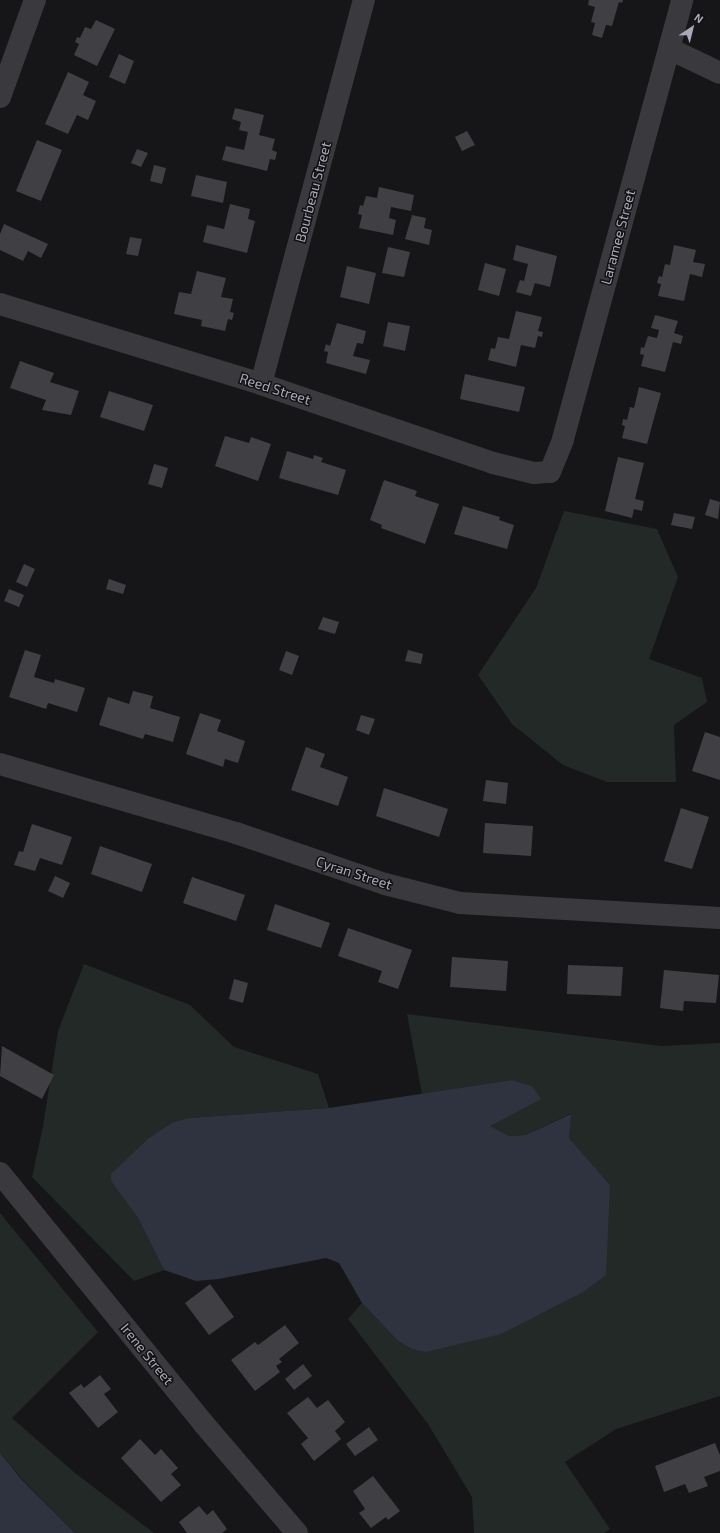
<!DOCTYPE html>
<style>
body{margin:0}
#map{position:relative;width:720px;height:1533px;overflow:hidden;background:#161517;font-family:"Exo 2",sans-serif}
div>[style]{position:absolute}
.green>*{inset:0;background:#222926}
.water>*{inset:0;background:#2f333f}
.building>*{inset:0;background:#403f44}
.minor>*{height:22px;margin:-11px;padding:0 11px;transform-origin:11px;border-radius:11px;background:#39393e}
.tertiary>*{height:22px;margin:-11px;padding:0 11px;transform-origin:11px;border-radius:11px;background:#39393e}
span{translate:-50% -50%;white-space:nowrap;text-align:center;line-height:1.15;-webkit-text-stroke:3px #111012;paint-order:stroke}
.street-label{font-size:14px;color:#a9a8b6}
.north{position:absolute;left:672px;top:8px;width:40px;height:40px;-webkit-text-stroke:3px #111012;paint-order:stroke;rotate:35deg;font-size:11px;font-weight:700;line-height:16px;text-align:center;color:#a9a8b6}
.north::after{content:'';display:block;margin:auto;width:14px;height:18px;background:#a9a8b6;clip-path:polygon(50% 0,100% 100%,50% 72%,0 100%)}
</style>
<div id="map">
<div class="green">
<i style="clip-path:polygon(564px 511px,657px 529px,678px 577px,649px 659px,702px 678px,707px 702px,674px 725px,676px 782px,607px 782px,563px 765px,512px 724px,478px 675px,536px 588px)"></i>
<i style="clip-path:polygon(84px 964px,190px 1005px,234px 1047px,318px 1074px,329px 1108px,189px 1118px,112px 1182px,138px 1218px,164px 1270px,134px 1281px,32px 1177px,43px 1126px,58px 1031px)"></i>
<i style="clip-path:polygon(407px 1014px,661px 1046px,720px 1043px,720px 1396px,616px 1429px,565px 1462px,610px 1529px,604px 1533px,474px 1533px,472px 1497px,428px 1424px,348px 1319px,362px 1303px,397px 1340px,610px 1185px,569px 1138px,570px 1114px,526px 1135px,509px 1136px,489px 1126px,540px 1099px,532px 1086px,512px 1080px,422px 1094px)"></i>
<i style="clip-path:polygon(0 1213px,98px 1332px,12px 1418px,75px 1473px,154px 1533px,75px 1533px,22px 1479px,0 1453px)"></i>
</div>
<div class="water">
<i style="clip-path:polygon(512px 1080px,532px 1086px,541px 1099px,490px 1126px,509px 1136px,526px 1135px,571px 1114px,569px 1138px,610px 1185px,606px 1275px,583px 1292px,501px 1334px,426px 1352px,412px 1349px,397px 1340px,362px 1303px,339px 1263px,326px 1258px,219px 1279px,196px 1281px,164px 1270px,138px 1218px,111px 1181px,111px 1174px,149px 1138px,172px 1123px,189px 1118px,329px 1108px)"></i>
<i style="clip-path:polygon(0 1453px,22px 1480px,75px 1533px,0 1533px)"></i>
</div>
<div class="building">
<i style="clip-path:polygon(589px 0,623px 0,622px 3px,619px 2px,612px 26px,606px 25px,602px 38px,592px 35px,595px 23px,591px 22px,595px 7px,588px 5px)"></i>
<i style="clip-path:polygon(96px 20px,115px 29px,97px 66px,74px 55px,79px 44px,75px 42px,77px 37px,80px 38px,85px 27px,91px 29px)"></i>
<i style="clip-path:polygon(119px 54px,134px 61px,125px 84px,109px 77px)"></i>
<i style="clip-path:polygon(68px 72px,89px 82px,83px 95px,96px 101px,88px 120px,77px 115px,68px 134px,45px 124px)"></i>
<i style="clip-path:polygon(235px 108px,264px 115px,259px 135px,275px 139px,272px 150px,277px 152px,275px 160px,270px 159px,267px 171px,222px 160px,226px 146px,244px 150px,248px 132px,239px 130px,241px 122px,232px 119px)"></i>
<i style="clip-path:polygon(467px 131px,475px 145px,462px 151px,455px 137px)"></i>
<i style="clip-path:polygon(37px 140px,62px 150px,41px 201px,16px 191px)"></i>
<i style="clip-path:polygon(137px 149px,148px 153px,141px 167px,131px 163px)"></i>
<i style="clip-path:polygon(154px 165px,166px 168px,162px 184px,150px 181px)"></i>
<i style="clip-path:polygon(196px 175px,227px 182px,223px 203px,191px 196px)"></i>
<i style="clip-path:polygon(379px 187px,414px 195px,411px 211px,391px 207px,389px 218px,396px 220px,393px 235px,359px 228px,362px 215px,358px 214px,360px 205px,363px 206px,366px 196px,377px 198px)"></i>
<i style="clip-path:polygon(230px 204px,250px 209px,248px 219px,255px 221px,247px 253px,203px 242px,207px 225px,224px 229px)"></i>
<i style="clip-path:polygon(412px 215px,426px 218px,424px 228px,432px 230px,429px 245px,405px 239px)"></i>
<i style="clip-path:polygon(4px 224px,48px 244px,41px 258px,28px 251px,23px 261px,0 250px,0 234px)"></i>
<i style="clip-path:polygon(130px 237px,142px 239px,138px 256px,126px 254px)"></i>
<i style="clip-path:polygon(516px 245px,557px 256px,550px 287px,535px 283px,531px 296px,516px 292px,520px 280px,524px 281px,528px 264px,513px 260px)"></i>
<i style="clip-path:polygon(674px 245px,696px 250px,693px 262px,705px 264px,702px 277px,690px 274px,684px 301px,658px 296px,661px 284px,657px 283px,659px 276px,662px 277px,665px 264px,670px 265px)"></i>
<i style="clip-path:polygon(388px 247px,410px 252px,404px 277px,382px 273px)"></i>
<i style="clip-path:polygon(485px 263px,506px 269px,499px 296px,478px 290px)"></i>
<i style="clip-path:polygon(347px 266px,376px 273px,369px 304px,340px 297px)"></i>
<i style="clip-path:polygon(197px 271px,226px 278px,221px 297px,233px 299px,230px 312px,234px 313px,232px 320px,228px 319px,225px 331px,201px 326px,202px 320px,174px 314px,179px 292px,191px 294px)"></i>
<i style="clip-path:polygon(516px 311px,542px 317px,538px 331px,543px 332px,542px 337px,538px 336px,535px 348px,521px 345px,516px 367px,488px 360px,491px 348px,495px 349px,498px 337px,509px 339px)"></i>
<i style="clip-path:polygon(655px 315px,678px 321px,674px 333px,683px 336px,681px 344px,673px 342px,665px 372px,641px 366px,644px 355px,640px 354px,641px 347px,644px 348px,648px 336px,657px 338px,659px 330px,651px 328px)"></i>
<i style="clip-path:polygon(388px 322px,410px 326px,405px 351px,383px 346px)"></i>
<i style="clip-path:polygon(337px 323px,366px 331px,363px 344px,357px 343px,353px 356px,370px 360px,366px 374px,326px 363px,328px 352px,324px 351px,326px 344px,330px 346px)"></i>
<i style="clip-path:polygon(20px 361px,54px 373px,50px 382px,79px 391px,71px 415px,42px 410px,46px 400px,10px 388px)"></i>
<i style="clip-path:polygon(465px 374px,525px 387px,519px 412px,460px 399px)"></i>
<i style="clip-path:polygon(639px 387px,661px 393px,647px 444px,622px 438px,625px 426px,622px 425px,623px 419px,627px 420px,630px 407px,634px 408px)"></i>
<i style="clip-path:polygon(109px 391px,153px 405px,144px 431px,100px 417px)"></i>
<i style="clip-path:polygon(225px 436px,249px 443px,251px 437px,271px 444px,258px 481px,215px 466px)"></i>
<i style="clip-path:polygon(287px 451px,313px 459px,314px 455px,323px 458px,321px 462px,346px 470px,338px 495px,279px 478px)"></i>
<i style="clip-path:polygon(618px 457px,644px 463px,635px 499px,644px 501px,642px 511px,634px 509px,632px 518px,605px 511px)"></i>
<i style="clip-path:polygon(154px 464px,168px 468px,162px 488px,148px 484px)"></i>
<i style="clip-path:polygon(384px 480px,417px 491px,415px 496px,439px 504px,425px 544px,381px 528px,382px 525px,370px 520px)"></i>
<i style="clip-path:polygon(710px 499px,720px 502px,718px 519px,705px 515px)"></i>
<i style="clip-path:polygon(463px 506px,500px 517px,499px 520px,514px 525px,507px 549px,454px 534px)"></i>
<i style="clip-path:polygon(674px 513px,695px 517px,692px 529px,671px 525px)"></i>
<i style="clip-path:polygon(24px 564px,35px 569px,27px 587px,16px 582px)"></i>
<i style="clip-path:polygon(109px 579px,126px 585px,123px 594px,106px 589px)"></i>
<i style="clip-path:polygon(9px 589px,24px 595px,19px 607px,4px 601px)"></i>
<i style="clip-path:polygon(323px 617px,339px 622px,335px 634px,318px 629px)"></i>
<i style="clip-path:polygon(25px 650px,41px 655px,34px 677px,54px 683px,55px 679px,85px 688px,77px 712px,48px 703px,46px 709px,9px 697px)"></i>
<i style="clip-path:polygon(408px 650px,423px 654px,421px 664px,405px 661px)"></i>
<i style="clip-path:polygon(286px 651px,299px 656px,292px 675px,279px 670px)"></i>
<i style="clip-path:polygon(133px 691px,153px 696px,150px 708px,180px 717px,173px 742px,145px 734px,143px 739px,99px 725px,108px 697px,129px 704px)"></i>
<i style="clip-path:polygon(200px 713px,221px 720px,217px 731px,245px 741px,238px 763px,225px 759px,223px 767px,186px 754px)"></i>
<i style="clip-path:polygon(361px 715px,375px 719px,369px 735px,356px 730px)"></i>
<i style="clip-path:polygon(705px 732px,720px 737px,720px 780px,692px 771px)"></i>
<i style="clip-path:polygon(306px 747px,325px 754px,320px 767px,348px 777px,338px 806px,291px 790px)"></i>
<i style="clip-path:polygon(486px 780px,508px 783px,506px 804px,483px 801px)"></i>
<i style="clip-path:polygon(384px 788px,448px 809px,439px 837px,376px 816px)"></i>
<i style="clip-path:polygon(681px 808px,709px 817px,692px 869px,664px 861px)"></i>
<i style="clip-path:polygon(485px 823px,533px 826px,531px 856px,483px 853px)"></i>
<i style="clip-path:polygon(32px 824px,72px 837px,62px 865px,40px 858px,35px 871px,14px 865px,19px 851px,23px 852px)"></i>
<i style="clip-path:polygon(100px 846px,152px 864px,142px 892px,91px 874px)"></i>
<i style="clip-path:polygon(55px 876px,70px 883px,63px 898px,48px 891px)"></i>
<i style="clip-path:polygon(192px 877px,245px 895px,236px 921px,183px 903px)"></i>
<i style="clip-path:polygon(275px 904px,330px 923px,321px 948px,267px 930px)"></i>
<i style="clip-path:polygon(348px 928px,412px 950px,398px 989px,378px 982px,382px 971px,338px 956px)"></i>
<i style="clip-path:polygon(452px 957px,508px 961px,506px 991px,450px 987px)"></i>
<i style="clip-path:polygon(568px 965px,623px 967px,621px 996px,567px 994px)"></i>
<i style="clip-path:polygon(664px 970px,719px 975px,716px 1003px,684px 1001px,683px 1011px,660px 1008px)"></i>
<i style="clip-path:polygon(234px 979px,248px 983px,243px 1003px,229px 999px)"></i>
<i style="clip-path:polygon(2px 1046px,54px 1075px,42px 1099px,0 1076px)"></i>
<i style="clip-path:polygon(210px 1284px,234px 1317px,209px 1335px,185px 1303px)"></i>
<i style="clip-path:polygon(285px 1325px,299px 1343px,279px 1359px,282px 1362px,276px 1366px,280px 1372px,255px 1391px,231px 1360px,255px 1342px,258px 1345px)"></i>
<i style="clip-path:polygon(303px 1364px,312px 1376px,294px 1390px,285px 1379px)"></i>
<i style="clip-path:polygon(100px 1375px,111px 1389px,104px 1394px,118px 1412px,98px 1428px,69px 1393px,81px 1384px,84px 1388px)"></i>
<i style="clip-path:polygon(308px 1397px,317px 1408px,328px 1400px,345px 1422px,335px 1431px,341px 1439px,314px 1461px,301px 1444px,308px 1438px,287px 1413px)"></i>
<i style="clip-path:polygon(369px 1427px,378px 1440px,355px 1456px,346px 1444px)"></i>
<i style="clip-path:polygon(140px 1439px,155px 1455px,161px 1449px,178px 1468px,171px 1474px,181px 1485px,161px 1502px,121px 1458px)"></i>
<i style="clip-path:polygon(715px 1443px,720px 1455px,720px 1471px,704px 1477px,708px 1486px,689px 1493px,685px 1484px,664px 1492px,655px 1466px)"></i>
<i style="clip-path:polygon(373px 1476px,400px 1511px,388px 1520px,386px 1517px,371px 1528px,359px 1513px,365px 1509px,353px 1491px)"></i>
<i style="clip-path:polygon(199px 1506px,207px 1515px,213px 1510px,227px 1529px,222px 1533px,187px 1533px,179px 1522px)"></i>
</div>
<div class="minor">
<i style="left:670px;top:49px;width:55px;rotate:25.6deg"></i>
<i style="left:0;top:97px;width:103px;rotate:-70.2deg"></i>
<i style="left:0;top:304px;width:273px;rotate:17deg"></i>
<i style="left:261px;top:384px;width:245px;rotate:18.8deg"></i>
<i style="left:493px;top:463px;width:42px;rotate:13.7deg"></i>
<i style="left:534px;top:473px;width:16px;rotate:-4deg"></i>
<i style="left:550px;top:472px;width:35px;rotate:-68deg"></i>
<i style="left:563px;top:439px;width:455px;rotate:-74.8deg"></i>
<i style="left:261px;top:384px;width:398px;rotate:-75deg"></i>
<i style="left:0;top:764px;width:246px;rotate:16.3deg"></i>
<i style="left:236px;top:833px;width:157px;rotate:18.9deg"></i>
<i style="left:385px;top:884px;width:77px;rotate:14.2deg"></i>
<i style="left:460px;top:903px;width:260px;rotate:3.3deg"></i>
</div>
<div class="tertiary">
<i style="left:0;top:1173px;width:322px;rotate:50.9deg"></i>
<i style="left:203px;top:1423px;width:145px;rotate:49.5deg"></i>
</div>
<div class="street-label">
<span style="left:313px;top:192px;rotate:-75deg">Bourbeau Street</span>
<span style="left:618px;top:237px;rotate:-75deg">Laramee Street</span>
<span style="left:275px;top:389px;rotate:18deg">Reed Street</span>
<span style="left:354px;top:873px;rotate:18deg">Cyran Street</span>
<span style="left:147px;top:1354px;rotate:51deg">Irene Street</span>
</div>
<div class="north">N</div>
</div>
